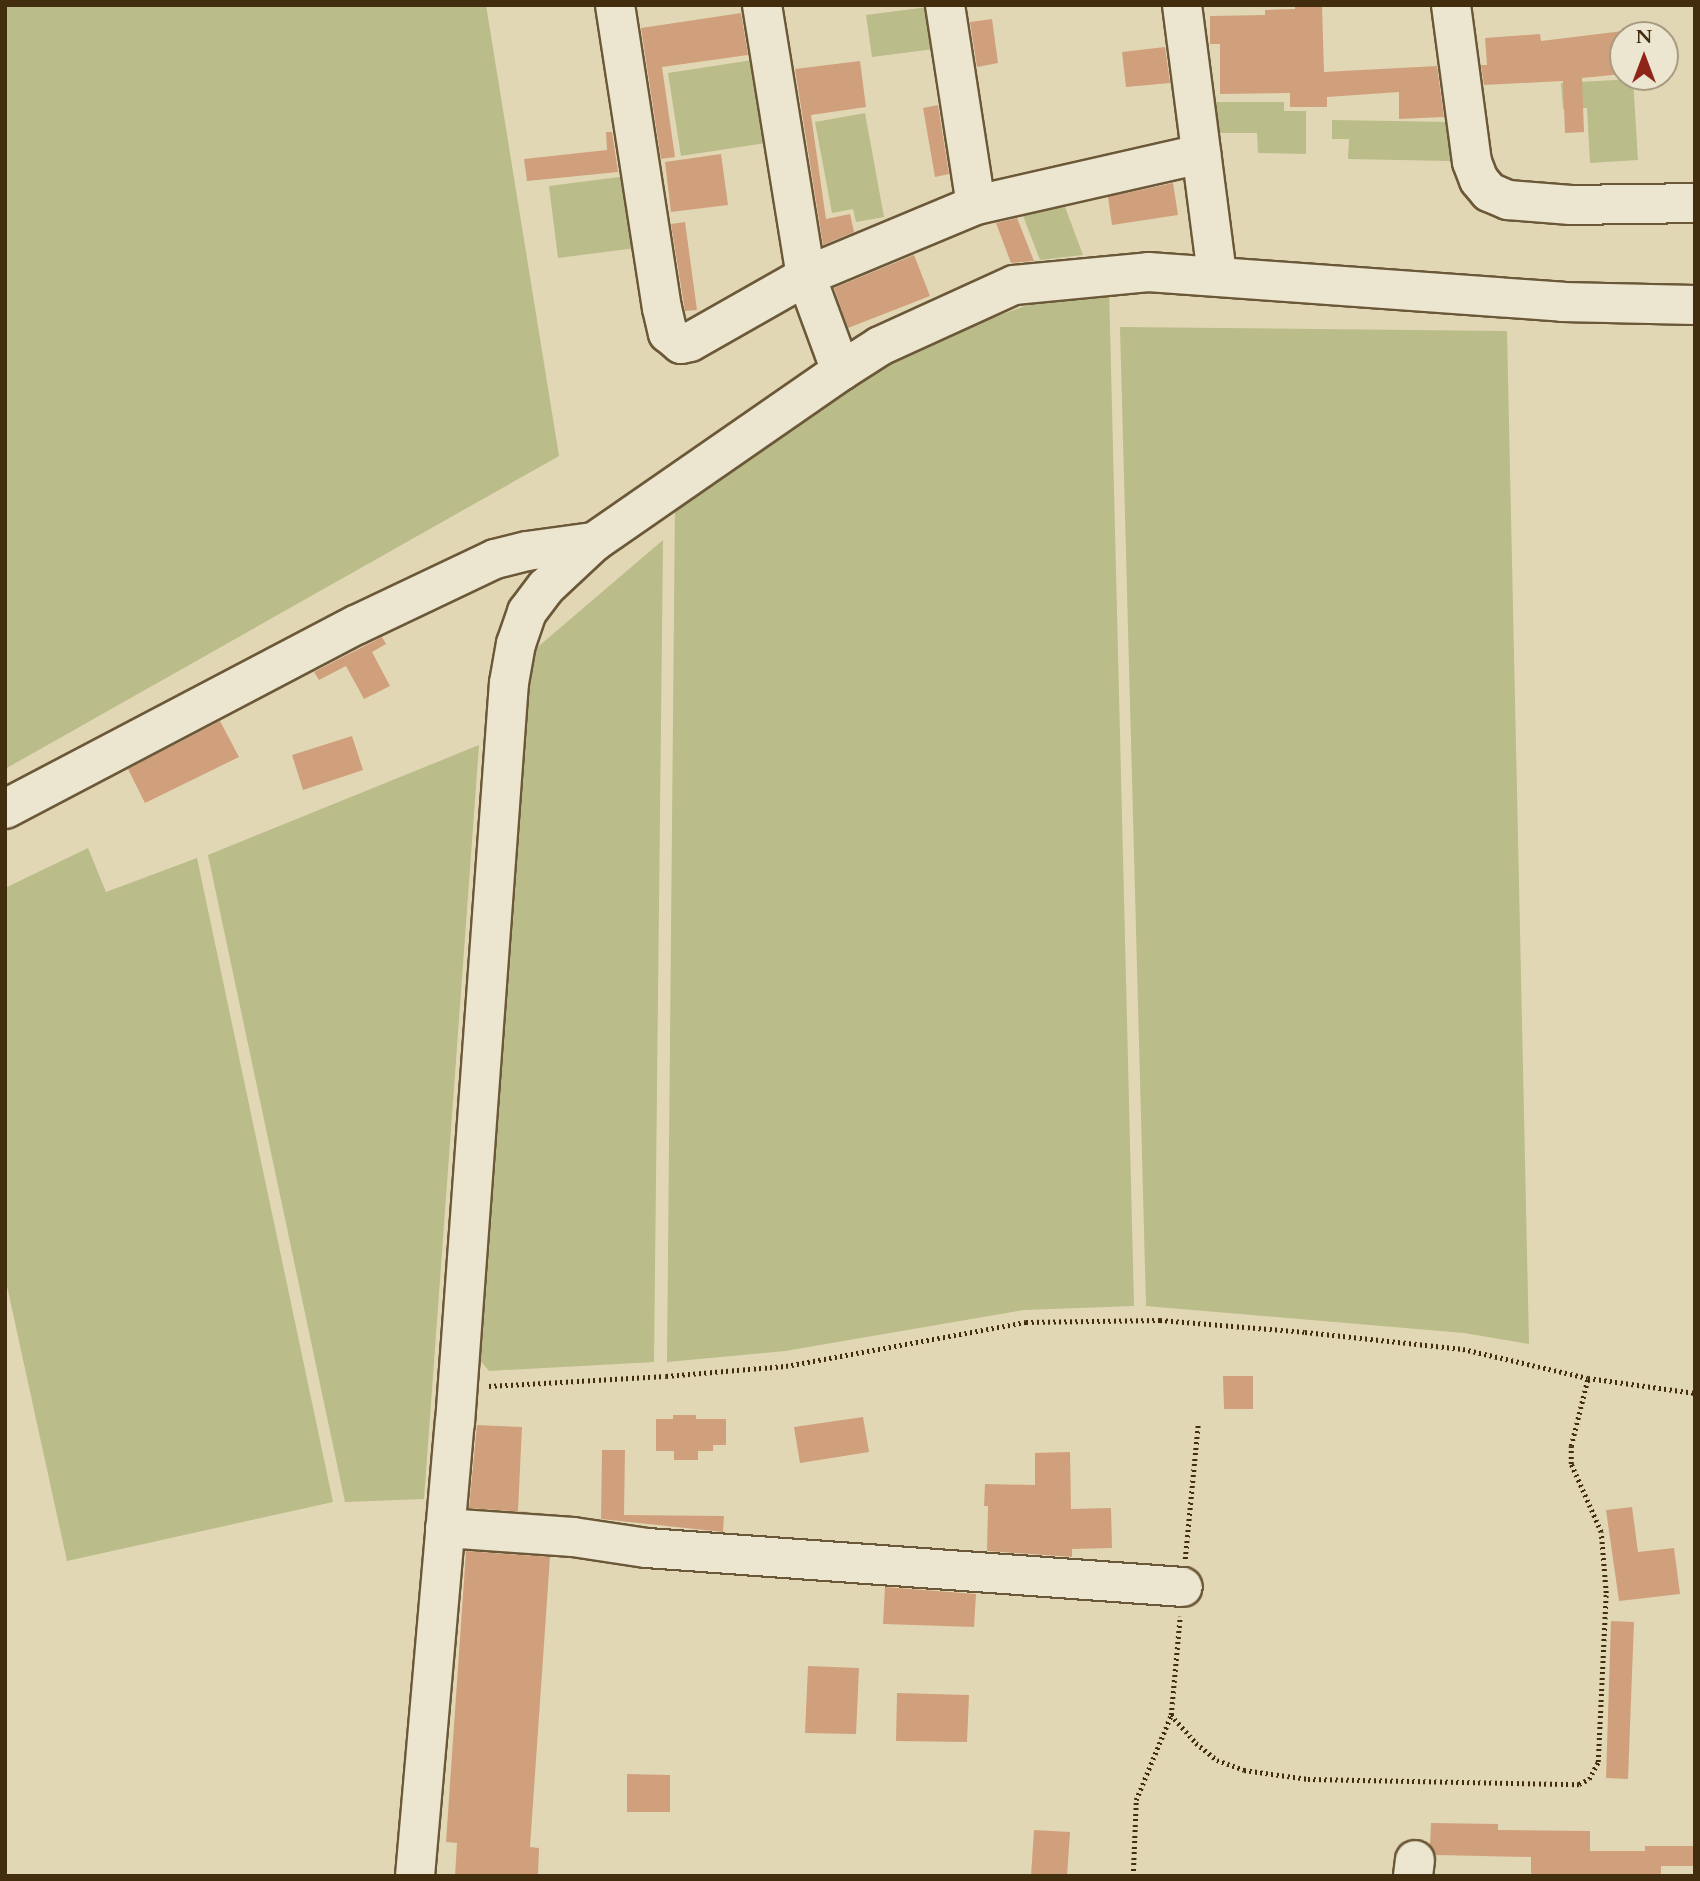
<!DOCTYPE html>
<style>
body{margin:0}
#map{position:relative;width:1700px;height:1881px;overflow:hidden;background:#e2d7b5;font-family:Cardo,serif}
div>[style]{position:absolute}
.green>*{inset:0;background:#babc89}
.building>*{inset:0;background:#d0a07d}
.path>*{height:4.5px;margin-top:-2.25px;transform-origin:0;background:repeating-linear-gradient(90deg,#432d0f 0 2px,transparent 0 5.5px)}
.roads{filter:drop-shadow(2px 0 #6b5838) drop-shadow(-2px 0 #6b5838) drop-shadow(0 2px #6b5838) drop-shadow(0 -2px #6b5838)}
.minor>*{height:38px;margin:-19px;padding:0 19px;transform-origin:19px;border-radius:19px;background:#ece5cf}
span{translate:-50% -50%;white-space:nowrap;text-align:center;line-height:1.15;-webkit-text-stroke:7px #ece5cf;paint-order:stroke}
.frame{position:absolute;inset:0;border:7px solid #432d0f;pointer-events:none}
.north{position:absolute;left:1609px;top:21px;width:70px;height:70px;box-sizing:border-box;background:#ece5cf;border:2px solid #a89b82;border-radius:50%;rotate:0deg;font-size:19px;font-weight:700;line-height:28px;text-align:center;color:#432d0f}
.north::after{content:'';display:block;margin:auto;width:24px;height:32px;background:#8f2418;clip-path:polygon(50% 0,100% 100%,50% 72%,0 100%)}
</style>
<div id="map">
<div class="green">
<i style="clip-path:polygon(5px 5px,486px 5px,559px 456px,5px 769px)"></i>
<i style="clip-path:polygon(928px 7px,934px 49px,872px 57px,866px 15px)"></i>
<i style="clip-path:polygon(753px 60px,766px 143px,681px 156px,668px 73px)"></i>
<i style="clip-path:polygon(1633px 79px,1638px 160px,1590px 163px,1587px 108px,1563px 109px,1561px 83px)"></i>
<i style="clip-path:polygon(1214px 102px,1284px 102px,1284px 111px,1306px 111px,1306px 154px,1258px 153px,1257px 133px,1214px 133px)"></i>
<i style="clip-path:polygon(865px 113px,884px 217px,856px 222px,853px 209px,832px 213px,815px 122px)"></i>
<i style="clip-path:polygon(1332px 120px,1451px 122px,1450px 161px,1348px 159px,1349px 139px,1332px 139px)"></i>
<i style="clip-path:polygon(627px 176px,636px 248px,558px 258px,549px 186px)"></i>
<i style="clip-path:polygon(1065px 207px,1083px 255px,1040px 260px,1022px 213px)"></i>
<i style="clip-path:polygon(1109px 285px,1134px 1306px,1024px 1310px,785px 1351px,667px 1362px,675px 503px,894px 361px,981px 322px,1041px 300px)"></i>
<i style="clip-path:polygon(1120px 327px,1507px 331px,1529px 1344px,1464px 1333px,1146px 1306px)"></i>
<i style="clip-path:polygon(663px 540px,654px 1362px,489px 1371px,475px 1354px,526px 657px)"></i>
<i style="clip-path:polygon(479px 745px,424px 1499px,345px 1502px,208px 855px)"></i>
<i style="clip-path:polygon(88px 848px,106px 892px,197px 858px,333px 1502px,67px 1561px,5px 1277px,5px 888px)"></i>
</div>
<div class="building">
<i style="clip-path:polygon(1295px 5px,1322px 5px,1324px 72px,1437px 66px,1444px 117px,1399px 119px,1399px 92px,1327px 97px,1327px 107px,1290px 107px,1290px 93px,1220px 94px,1220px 44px,1210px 44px,1210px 16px,1265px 15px,1265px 10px,1295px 9px)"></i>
<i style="clip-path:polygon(741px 13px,748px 55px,662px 67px,675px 157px,661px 159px,641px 28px)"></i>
<i style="clip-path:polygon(992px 19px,998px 63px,977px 67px,970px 22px)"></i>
<i style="clip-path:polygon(1623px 31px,1623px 74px,1582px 78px,1584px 132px,1565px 133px,1563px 81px,1484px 85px,1481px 65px,1487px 65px,1485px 38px,1540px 34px,1541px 41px)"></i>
<i style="clip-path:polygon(1165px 47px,1170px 83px,1126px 87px,1122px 52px)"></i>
<i style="clip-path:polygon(860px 61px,866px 107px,811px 115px,826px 219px,850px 214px,854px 232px,823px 245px,795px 69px)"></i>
<i style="clip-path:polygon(938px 105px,949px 174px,935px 177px,923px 108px)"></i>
<i style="clip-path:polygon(606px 132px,612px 132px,618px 172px,527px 181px,524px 159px,607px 150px)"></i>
<i style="clip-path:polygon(721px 154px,728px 205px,671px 212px,665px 162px)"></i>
<i style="clip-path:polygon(1173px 183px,1178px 215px,1112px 225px,1108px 197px)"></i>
<i style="clip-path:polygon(1017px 218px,1034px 261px,1033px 261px,1011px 263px,996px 223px)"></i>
<i style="clip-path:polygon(685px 222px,697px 310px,685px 311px,671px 224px)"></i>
<i style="clip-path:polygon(914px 255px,930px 296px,848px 328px,834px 288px)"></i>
<i style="clip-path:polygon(382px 637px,386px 644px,372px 652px,390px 686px,364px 699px,346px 666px,319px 680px,314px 672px)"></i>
<i style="clip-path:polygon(220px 721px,239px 757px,145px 803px,128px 769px)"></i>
<i style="clip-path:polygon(352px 736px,363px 770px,303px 790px,292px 755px)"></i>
<i style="clip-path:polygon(1223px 1376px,1253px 1376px,1253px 1409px,1224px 1409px)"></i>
<i style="clip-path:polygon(673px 1415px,696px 1415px,696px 1419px,726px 1419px,726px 1445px,713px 1445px,713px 1451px,698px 1451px,698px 1460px,674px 1460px,674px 1451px,656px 1451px,656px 1419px,673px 1419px)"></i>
<i style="clip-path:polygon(863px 1417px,869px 1452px,800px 1463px,794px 1427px)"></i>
<i style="clip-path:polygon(477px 1425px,522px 1427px,518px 1511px,553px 1514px,469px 1508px)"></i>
<i style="clip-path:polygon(602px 1450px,625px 1450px,624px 1515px,724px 1516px,723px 1532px,601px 1519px)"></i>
<i style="clip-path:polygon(1070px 1452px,1071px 1509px,1111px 1508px,1112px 1548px,1072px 1549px,1072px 1557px,987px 1551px,988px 1506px,984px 1506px,985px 1484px,1035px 1485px,1035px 1453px)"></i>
<i style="clip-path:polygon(1632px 1507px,1638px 1552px,1674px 1548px,1680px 1594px,1619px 1601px,1606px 1510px)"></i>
<i style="clip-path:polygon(466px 1551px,550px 1557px,530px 1847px,539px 1848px,538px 1876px,455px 1876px,457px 1843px,446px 1842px)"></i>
<i style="clip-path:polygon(885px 1587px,976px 1594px,974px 1627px,883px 1624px)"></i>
<i style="clip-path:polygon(1611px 1621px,1634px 1622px,1628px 1779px,1606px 1778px)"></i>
<i style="clip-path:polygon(808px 1666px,859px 1668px,856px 1734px,805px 1733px)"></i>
<i style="clip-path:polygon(897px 1693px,969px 1695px,967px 1742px,896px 1741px)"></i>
<i style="clip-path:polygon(627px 1774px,670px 1775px,670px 1812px,627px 1812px)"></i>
<i style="clip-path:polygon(1431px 1823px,1498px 1824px,1498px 1830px,1590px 1831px,1590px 1851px,1645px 1851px,1645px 1846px,1695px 1846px,1695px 1866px,1661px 1866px,1661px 1876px,1531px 1876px,1531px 1857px,1436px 1855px,1430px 1845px)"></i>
<i style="clip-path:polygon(1034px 1830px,1070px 1832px,1067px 1876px,1031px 1876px)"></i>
</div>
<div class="path">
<i style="left:489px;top:1386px;width:177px;rotate:-3.2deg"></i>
<i style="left:666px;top:1376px;width:120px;rotate:-4.8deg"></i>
<i style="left:786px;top:1366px;width:244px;rotate:-10.4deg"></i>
<i style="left:1026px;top:1322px;width:134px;rotate:-0.9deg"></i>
<i style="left:1160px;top:1320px;width:145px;rotate:4.7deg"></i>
<i style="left:1305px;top:1332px;width:159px;rotate:6.1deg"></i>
<i style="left:1463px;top:1349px;width:128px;rotate:13.1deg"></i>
<i style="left:1588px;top:1378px;width:108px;rotate:8deg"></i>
<i style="left:1185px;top:1559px;width:136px;rotate:-84.5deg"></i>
<i style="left:1171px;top:1715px;width:38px;rotate:48deg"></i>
<i style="left:1196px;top:1743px;width:27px;rotate:39deg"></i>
<i style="left:1217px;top:1760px;width:29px;rotate:20deg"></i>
<i style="left:1244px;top:1770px;width:65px;rotate:8deg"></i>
<i style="left:1308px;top:1779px;width:271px;rotate:1.1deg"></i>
<i style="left:1579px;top:1784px;width:11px;rotate:-27deg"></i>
<i style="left:1589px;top:1779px;width:19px;rotate:-62deg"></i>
<i style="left:1598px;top:1762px;width:169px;rotate:-87.3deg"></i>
<i style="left:1606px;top:1593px;width:61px;rotate:-94.7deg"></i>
<i style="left:1601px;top:1532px;width:74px;rotate:-113.8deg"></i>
<i style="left:1571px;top:1464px;width:18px;rotate:-90deg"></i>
<i style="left:1571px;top:1446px;width:70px;rotate:-76deg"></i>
<i style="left:1133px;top:1876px;width:76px;rotate:-87.7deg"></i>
<i style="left:1136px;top:1800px;width:92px;rotate:-67.6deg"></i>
<i style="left:1171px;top:1715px;width:99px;rotate:-84.8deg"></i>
</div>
<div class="roads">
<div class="minor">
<i style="left:615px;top:5px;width:307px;rotate:81.2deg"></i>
<i style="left:662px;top:308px;width:26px;rotate:77deg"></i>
<i style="left:668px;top:333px;width:17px;rotate:40deg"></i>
<i style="left:681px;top:344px;width:9px;rotate:-13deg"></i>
<i style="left:690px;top:342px;width:133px;rotate:-29.6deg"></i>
<i style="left:806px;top:276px;width:184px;rotate:-22.7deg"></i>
<i style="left:762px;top:5px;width:275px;rotate:80.8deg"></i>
<i style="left:806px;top:276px;width:101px;rotate:69.8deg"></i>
<i style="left:945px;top:5px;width:202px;rotate:81.2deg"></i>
<i style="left:976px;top:205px;width:231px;rotate:-12.8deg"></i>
<i style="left:1182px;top:5px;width:273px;rotate:82.6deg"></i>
<i style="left:1451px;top:5px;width:158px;rotate:82.4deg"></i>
<i style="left:1472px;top:162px;width:19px;rotate:69deg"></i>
<i style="left:1479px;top:180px;width:16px;rotate:50deg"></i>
<i style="left:1489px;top:192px;width:21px;rotate:23deg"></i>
<i style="left:1508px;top:200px;width:63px;rotate:4.5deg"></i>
<i style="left:1571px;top:205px;width:124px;rotate:-0.9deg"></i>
<i style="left:5px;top:809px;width:396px;rotate:-27.7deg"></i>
<i style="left:356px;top:625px;width:154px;rotate:-25.4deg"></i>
<i style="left:495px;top:559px;width:33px;rotate:-14deg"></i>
<i style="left:527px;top:551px;width:68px;rotate:-7.7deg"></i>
<i style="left:445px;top:1528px;width:128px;rotate:4deg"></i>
<i style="left:573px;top:1537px;width:75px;rotate:8.5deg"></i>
<i style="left:647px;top:1548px;width:537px;rotate:4.16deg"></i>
<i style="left:415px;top:1876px;width:455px;rotate:-85deg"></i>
<i style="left:455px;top:1423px;width:742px;rotate:-85.83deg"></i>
<i style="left:509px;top:683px;width:40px;rotate:-80deg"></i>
<i style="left:516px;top:644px;width:34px;rotate:-71deg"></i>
<i style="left:527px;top:612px;width:31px;rotate:-53deg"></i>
<i style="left:546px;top:587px;width:66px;rotate:-43.2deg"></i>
<i style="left:594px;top:542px;width:300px;rotate:-34.7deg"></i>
<i style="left:841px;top:371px;width:46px;rotate:-32.7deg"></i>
<i style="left:880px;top:346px;width:147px;rotate:-24.5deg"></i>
<i style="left:1014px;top:285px;width:135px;rotate:-5.5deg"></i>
<i style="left:1148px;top:272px;width:416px;rotate:4.1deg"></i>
<i style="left:1563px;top:302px;width:132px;rotate:1.3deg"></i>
<i style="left:1413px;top:1876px;width:16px;rotate:-83deg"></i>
</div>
</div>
<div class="frame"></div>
<div class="north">N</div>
</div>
